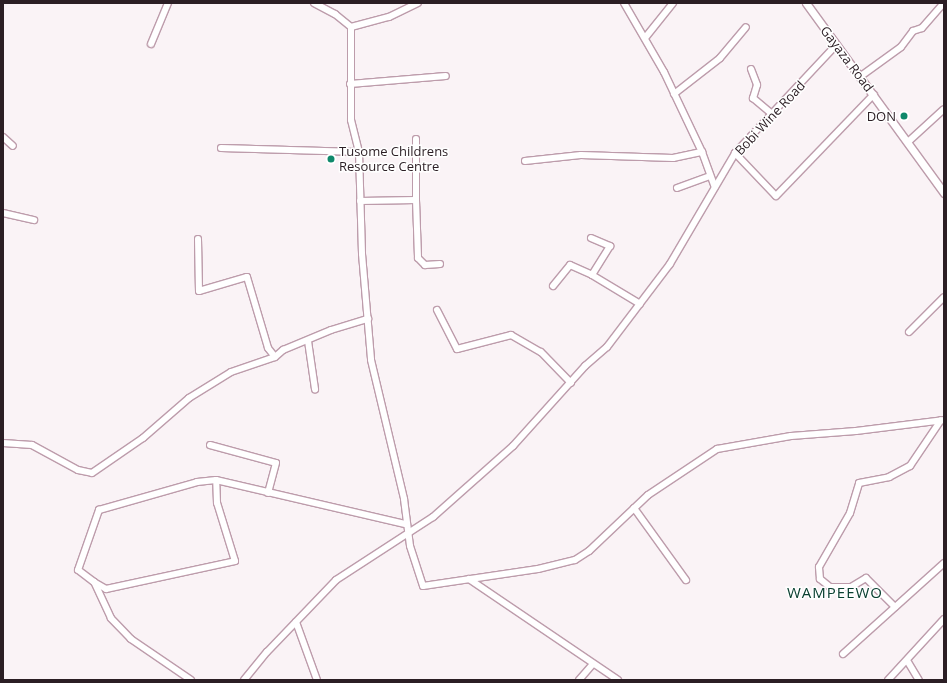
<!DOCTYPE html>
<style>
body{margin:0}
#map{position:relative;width:947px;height:683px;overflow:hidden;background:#faf3f6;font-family:"Open Sans",sans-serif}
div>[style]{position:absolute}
.roads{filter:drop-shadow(1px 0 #bd9cab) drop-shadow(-1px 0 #bd9cab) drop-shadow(0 1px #bd9cab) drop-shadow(0 -1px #bd9cab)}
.minor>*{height:6px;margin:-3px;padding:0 3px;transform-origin:3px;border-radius:3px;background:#fff}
.major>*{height:7px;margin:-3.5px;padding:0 3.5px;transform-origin:3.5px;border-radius:3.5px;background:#fff}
.dots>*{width:11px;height:11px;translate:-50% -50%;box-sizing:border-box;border:2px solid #fff;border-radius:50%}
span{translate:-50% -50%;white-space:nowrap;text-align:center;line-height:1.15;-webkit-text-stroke:3px #fff;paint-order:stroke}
.street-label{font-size:13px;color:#2b1e24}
.poi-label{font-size:13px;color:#2b1e24}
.right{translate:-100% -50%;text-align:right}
.left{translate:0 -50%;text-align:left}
.quarter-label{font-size:15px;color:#0a4031;letter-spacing:1px}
.frame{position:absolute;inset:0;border:4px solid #2b1e24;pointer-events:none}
</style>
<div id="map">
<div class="roads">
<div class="minor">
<i style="left:314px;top:3px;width:24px;rotate:28deg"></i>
<i style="left:335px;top:14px;width:21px;rotate:39deg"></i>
<i style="left:351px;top:27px;width:93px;rotate:90deg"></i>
<i style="left:351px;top:120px;width:33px;rotate:76deg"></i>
<i style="left:359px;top:152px;width:102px;rotate:88.3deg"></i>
<i style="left:362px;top:254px;width:106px;rotate:85.1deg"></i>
<i style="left:371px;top:360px;width:143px;rotate:76.6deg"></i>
<i style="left:404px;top:499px;width:47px;rotate:82.7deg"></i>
<i style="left:410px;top:546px;width:42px;rotate:72deg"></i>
<i style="left:423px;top:586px;width:116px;rotate:-8.4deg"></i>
<i style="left:538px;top:569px;width:38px;rotate:-14deg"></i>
<i style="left:575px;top:560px;width:17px;rotate:-33deg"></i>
<i style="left:589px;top:551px;width:81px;rotate:-43.5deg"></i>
<i style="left:648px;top:495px;width:83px;rotate:-33.7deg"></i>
<i style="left:717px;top:449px;width:75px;rotate:-10deg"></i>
<i style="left:791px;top:436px;width:65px;rotate:-4.4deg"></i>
<i style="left:856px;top:431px;width:89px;rotate:-7.1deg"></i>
<i style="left:624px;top:3px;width:80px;rotate:59.9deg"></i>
<i style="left:664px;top:72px;width:89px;rotate:64.6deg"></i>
<i style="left:702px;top:152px;width:37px;rotate:70deg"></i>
<i style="left:351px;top:27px;width:39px;rotate:-15deg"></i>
<i style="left:389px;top:17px;width:32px;rotate:-26deg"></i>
<i style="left:645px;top:38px;width:45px;rotate:-51.3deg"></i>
<i style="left:151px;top:44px;width:44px;rotate:-67.5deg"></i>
<i style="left:751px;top:69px;width:17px;rotate:69deg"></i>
<i style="left:757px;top:85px;width:14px;rotate:107deg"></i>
<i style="left:753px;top:98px;width:26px;rotate:40deg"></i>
<i style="left:861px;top:76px;width:49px;rotate:-35.9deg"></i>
<i style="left:901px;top:47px;width:20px;rotate:-53deg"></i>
<i style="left:913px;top:31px;width:9px;rotate:-18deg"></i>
<i style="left:922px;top:28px;width:33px;rotate:-49deg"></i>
<i style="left:350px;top:84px;width:96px;rotate:-4.8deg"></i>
<i style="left:674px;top:94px;width:58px;rotate:-38deg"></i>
<i style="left:720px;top:58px;width:40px;rotate:-50deg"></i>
<i style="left:3px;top:137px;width:13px;rotate:42deg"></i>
<i style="left:909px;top:141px;width:47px;rotate:-42.4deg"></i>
<i style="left:221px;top:148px;width:138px;rotate:1.7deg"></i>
<i style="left:735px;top:153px;width:59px;rotate:46.4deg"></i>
<i style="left:776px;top:196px;width:141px;rotate:-46.1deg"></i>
<i style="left:525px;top:161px;width:56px;rotate:-6.1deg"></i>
<i style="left:581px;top:155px;width:92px;rotate:1.9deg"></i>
<i style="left:673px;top:158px;width:30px;rotate:-12deg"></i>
<i style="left:677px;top:188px;width:35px;rotate:-20deg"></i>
<i style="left:416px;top:200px;width:58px;rotate:88deg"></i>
<i style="left:418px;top:258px;width:10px;rotate:45deg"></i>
<i style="left:425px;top:265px;width:15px;rotate:-4deg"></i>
<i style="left:360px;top:201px;width:56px;rotate:-1deg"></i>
<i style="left:416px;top:200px;width:61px;rotate:-90deg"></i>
<i style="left:3px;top:213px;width:32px;rotate:13deg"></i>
<i style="left:591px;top:238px;width:21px;rotate:23deg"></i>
<i style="left:610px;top:246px;width:34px;rotate:122deg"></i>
<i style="left:592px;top:275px;width:56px;rotate:31.1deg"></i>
<i style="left:198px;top:239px;width:52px;rotate:88.9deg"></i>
<i style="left:199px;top:291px;width:50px;rotate:-16.3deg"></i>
<i style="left:247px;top:277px;width:74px;rotate:73.5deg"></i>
<i style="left:268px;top:348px;width:11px;rotate:52deg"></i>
<i style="left:553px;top:286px;width:27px;rotate:-51deg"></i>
<i style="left:570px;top:265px;width:24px;rotate:24deg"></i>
<i style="left:437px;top:310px;width:44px;rotate:62.9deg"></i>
<i style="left:457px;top:349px;width:56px;rotate:-14.5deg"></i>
<i style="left:511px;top:335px;width:34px;rotate:30deg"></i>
<i style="left:541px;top:352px;width:43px;rotate:45.9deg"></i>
<i style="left:909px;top:332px;width:49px;rotate:-45deg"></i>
<i style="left:308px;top:341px;width:49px;rotate:81.7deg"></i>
<i style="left:3px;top:443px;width:29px;rotate:4deg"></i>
<i style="left:32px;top:445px;width:52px;rotate:28.5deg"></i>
<i style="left:78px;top:470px;width:14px;rotate:12deg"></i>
<i style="left:92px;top:473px;width:62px;rotate:-34.5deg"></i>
<i style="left:143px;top:438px;width:61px;rotate:-41deg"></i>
<i style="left:189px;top:398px;width:49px;rotate:-31.8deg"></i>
<i style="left:231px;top:372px;width:46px;rotate:-18.8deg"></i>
<i style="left:275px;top:357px;width:11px;rotate:-41deg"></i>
<i style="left:283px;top:350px;width:52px;rotate:-22.6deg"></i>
<i style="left:331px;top:330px;width:39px;rotate:-17deg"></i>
<i style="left:210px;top:445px;width:68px;rotate:15.3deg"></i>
<i style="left:276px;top:463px;width:31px;rotate:105deg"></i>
<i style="left:634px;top:508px;width:89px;rotate:54.2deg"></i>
<i style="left:469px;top:579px;width:180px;rotate:34.1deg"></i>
<i style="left:94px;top:582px;width:14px;rotate:30deg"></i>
<i style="left:106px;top:589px;width:132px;rotate:-12.2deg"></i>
<i style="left:235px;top:561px;width:61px;rotate:-107.2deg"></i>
<i style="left:217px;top:503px;width:23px;rotate:-92deg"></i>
<i style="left:895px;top:607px;width:41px;rotate:-135deg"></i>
<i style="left:866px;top:578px;width:17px;rotate:149deg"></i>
<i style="left:851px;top:587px;width:21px;rotate:180deg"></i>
<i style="left:830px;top:587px;width:13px;rotate:-141deg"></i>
<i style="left:820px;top:579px;width:12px;rotate:-95deg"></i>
<i style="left:819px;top:567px;width:62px;rotate:-60.1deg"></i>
<i style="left:850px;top:513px;width:31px;rotate:-73deg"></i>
<i style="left:859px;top:483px;width:31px;rotate:-11deg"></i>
<i style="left:889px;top:477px;width:24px;rotate:-28deg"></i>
<i style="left:910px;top:466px;width:55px;rotate:-56deg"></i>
<i style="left:296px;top:622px;width:62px;rotate:70.1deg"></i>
<i style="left:843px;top:654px;width:136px;rotate:-42deg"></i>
<i style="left:908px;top:662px;width:21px;rotate:59deg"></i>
<i style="left:191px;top:680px;width:73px;rotate:-145.7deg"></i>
<i style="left:131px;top:639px;width:29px;rotate:-134deg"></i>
<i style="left:111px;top:618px;width:40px;rotate:-115deg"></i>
<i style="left:94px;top:582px;width:20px;rotate:-143deg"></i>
<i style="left:78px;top:570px;width:64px;rotate:-70.7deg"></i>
<i style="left:99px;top:510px;width:102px;rotate:-15.9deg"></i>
<i style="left:197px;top:482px;width:19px;rotate:-6deg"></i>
<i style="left:216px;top:480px;width:194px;rotate:13.1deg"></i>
<i style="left:244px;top:680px;width:36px;rotate:-51deg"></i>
<i style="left:267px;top:652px;width:100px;rotate:-46.2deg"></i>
<i style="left:336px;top:580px;width:116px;rotate:-33deg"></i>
<i style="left:433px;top:517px;width:107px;rotate:-41.6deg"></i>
<i style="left:513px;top:446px;width:108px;rotate:-48deg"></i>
<i style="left:585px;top:366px;width:29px;rotate:-41deg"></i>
<i style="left:607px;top:347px;width:104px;rotate:-52.8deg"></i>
<i style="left:670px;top:264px;width:129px;rotate:-59.6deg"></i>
<i style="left:735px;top:153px;width:148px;rotate:-46.9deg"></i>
<i style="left:579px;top:680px;width:20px;rotate:-49deg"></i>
<i style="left:888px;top:680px;width:83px;rotate:-47.4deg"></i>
</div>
<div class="major">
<i style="left:806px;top:3px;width:235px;rotate:54deg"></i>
</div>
</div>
<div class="dots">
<i style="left:904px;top:116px;background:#0f896b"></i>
<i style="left:331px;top:159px;background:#0f896b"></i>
</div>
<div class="street-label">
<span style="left:847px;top:59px;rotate:53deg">Gayaza Road</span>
<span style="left:770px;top:118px;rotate:-47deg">Bobi Wine Road</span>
</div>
<div class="poi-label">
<span class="right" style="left:896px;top:116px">DON</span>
<span class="left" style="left:339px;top:159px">Tusome Childrens<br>Resource Centre</span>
</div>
<div class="quarter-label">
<span style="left:835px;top:593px">WAMPEEWO</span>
</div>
<div class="frame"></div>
</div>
